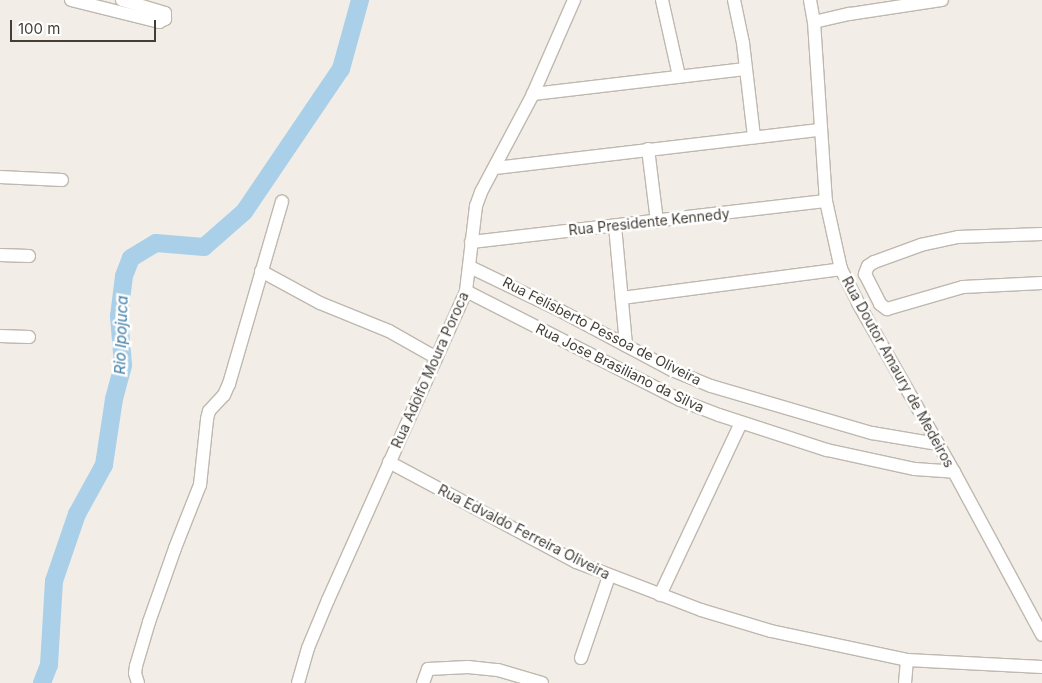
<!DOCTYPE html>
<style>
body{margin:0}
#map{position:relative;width:1042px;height:683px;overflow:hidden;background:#f2eee7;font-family:Inter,sans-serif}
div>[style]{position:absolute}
.river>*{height:18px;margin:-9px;padding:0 9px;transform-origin:9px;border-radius:9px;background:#a9d0e8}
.roads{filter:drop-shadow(1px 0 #bfb8ae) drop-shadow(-1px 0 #bfb8ae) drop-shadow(0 1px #bfb8ae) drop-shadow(0 -1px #bfb8ae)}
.minor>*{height:12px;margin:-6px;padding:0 6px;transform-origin:6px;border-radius:6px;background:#fff}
span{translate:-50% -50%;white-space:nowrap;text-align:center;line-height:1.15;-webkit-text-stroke:5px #fff;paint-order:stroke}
.street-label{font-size:14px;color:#443e37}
.water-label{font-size:15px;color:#3b7ba5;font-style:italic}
.scale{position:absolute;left:10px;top:20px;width:146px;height:22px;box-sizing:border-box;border:2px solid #443e37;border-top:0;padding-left:6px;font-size:15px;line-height:18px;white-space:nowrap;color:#443e37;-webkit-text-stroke:4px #fff;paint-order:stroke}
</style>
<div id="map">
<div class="river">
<i style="left:42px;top:683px;width:19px;rotate:-69deg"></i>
<i style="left:49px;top:665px;width:84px;rotate:-86.6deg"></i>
<i style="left:54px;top:581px;width:71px;rotate:-71.1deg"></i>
<i style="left:77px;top:514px;width:56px;rotate:-61.1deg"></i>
<i style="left:104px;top:465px;width:67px;rotate:-81.4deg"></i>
<i style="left:114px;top:399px;width:35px;rotate:-75deg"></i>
<i style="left:123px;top:365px;width:49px;rotate:-94.7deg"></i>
<i style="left:119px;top:316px;width:40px;rotate:-82.9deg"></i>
<i style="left:124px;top:276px;width:19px;rotate:-69deg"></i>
<i style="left:131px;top:258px;width:29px;rotate:-31deg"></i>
<i style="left:156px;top:243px;width:48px;rotate:4.8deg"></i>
<i style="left:204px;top:247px;width:53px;rotate:-41.2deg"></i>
<i style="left:244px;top:212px;width:173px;rotate:-55.9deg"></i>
<i style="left:341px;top:69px;width:72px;rotate:-74.6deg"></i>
</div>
<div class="roads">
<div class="minor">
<i style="left:71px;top:0;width:91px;rotate:14deg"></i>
<i style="left:159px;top:22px;width:7px;rotate:-27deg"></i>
<i style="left:165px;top:19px;width:6px;rotate:-90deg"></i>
<i style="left:165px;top:13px;width:45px;rotate:-163.2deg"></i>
<i style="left:662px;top:0;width:78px;rotate:77.4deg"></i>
<i style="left:734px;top:0;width:44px;rotate:78.2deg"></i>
<i style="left:743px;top:43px;width:95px;rotate:83.3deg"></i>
<i style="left:810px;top:0;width:22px;rotate:80deg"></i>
<i style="left:814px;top:22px;width:179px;rotate:86.2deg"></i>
<i style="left:826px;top:201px;width:70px;rotate:77.6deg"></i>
<i style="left:841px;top:269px;width:38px;rotate:63deg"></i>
<i style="left:858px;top:303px;width:194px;rotate:60.4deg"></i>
<i style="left:954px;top:472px;width:185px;rotate:61.6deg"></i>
<i style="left:814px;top:22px;width:37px;rotate:-13deg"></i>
<i style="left:850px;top:14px;width:93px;rotate:-8.7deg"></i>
<i style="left:533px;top:94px;width:214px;rotate:-6.7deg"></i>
<i style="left:648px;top:149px;width:73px;rotate:82.9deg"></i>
<i style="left:495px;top:168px;width:327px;rotate:-6.7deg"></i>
<i style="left:0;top:177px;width:62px;rotate:2.8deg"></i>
<i style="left:615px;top:226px;width:120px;rotate:84.7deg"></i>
<i style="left:1042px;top:234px;width:84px;rotate:178deg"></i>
<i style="left:958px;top:237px;width:38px;rotate:168deg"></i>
<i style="left:921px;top:245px;width:50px;rotate:160.1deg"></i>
<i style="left:874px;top:262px;width:7px;rotate:146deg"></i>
<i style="left:868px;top:266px;width:9px;rotate:111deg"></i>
<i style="left:865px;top:274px;width:34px;rotate:63deg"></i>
<i style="left:880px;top:304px;width:9px;rotate:36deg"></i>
<i style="left:887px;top:309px;width:79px;rotate:-16.1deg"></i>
<i style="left:963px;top:287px;width:79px;rotate:-2.9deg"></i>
<i style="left:471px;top:242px;width:357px;rotate:-6.6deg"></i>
<i style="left:0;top:255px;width:29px;rotate:2deg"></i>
<i style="left:470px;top:267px;width:101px;rotate:25.8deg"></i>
<i style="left:561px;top:311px;width:126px;rotate:28deg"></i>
<i style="left:672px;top:370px;width:42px;rotate:22.3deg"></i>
<i style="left:711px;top:386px;width:168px;rotate:16.3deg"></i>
<i style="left:872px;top:433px;width:67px;rotate:9.5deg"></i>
<i style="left:261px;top:271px;width:67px;rotate:28.5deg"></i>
<i style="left:320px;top:303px;width:74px;rotate:22.1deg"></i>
<i style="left:389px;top:331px;width:53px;rotate:29.5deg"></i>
<i style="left:466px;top:291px;width:240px;rotate:27deg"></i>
<i style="left:680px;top:400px;width:42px;rotate:21deg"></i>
<i style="left:719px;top:415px;width:114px;rotate:18deg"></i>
<i style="left:827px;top:450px;width:90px;rotate:12.2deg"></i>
<i style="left:915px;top:469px;width:39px;rotate:4deg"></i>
<i style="left:622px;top:298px;width:221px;rotate:-7.5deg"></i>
<i style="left:0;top:336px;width:29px;rotate:2deg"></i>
<i style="left:389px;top:462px;width:212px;rotate:28.1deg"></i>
<i style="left:576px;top:562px;width:134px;rotate:21deg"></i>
<i style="left:701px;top:610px;width:73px;rotate:16.7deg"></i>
<i style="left:771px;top:631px;width:139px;rotate:12deg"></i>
<i style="left:907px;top:660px;width:135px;rotate:3deg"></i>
<i style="left:660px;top:595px;width:190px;rotate:-64.8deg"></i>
<i style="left:581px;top:658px;width:87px;rotate:-71.1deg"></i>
<i style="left:138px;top:683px;width:10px;rotate:-107deg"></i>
<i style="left:135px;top:673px;width:7px;rotate:-82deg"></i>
<i style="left:136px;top:666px;width:46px;rotate:-73.5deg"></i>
<i style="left:149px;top:622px;width:78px;rotate:-70.6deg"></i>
<i style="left:175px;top:548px;width:68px;rotate:-68.4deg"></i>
<i style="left:200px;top:485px;width:66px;rotate:-83.9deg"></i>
<i style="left:207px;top:419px;width:8px;rotate:-76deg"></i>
<i style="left:209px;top:411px;width:22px;rotate:-47deg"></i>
<i style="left:224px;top:395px;width:12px;rotate:-66deg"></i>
<i style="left:229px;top:384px;width:190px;rotate:-73.8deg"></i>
<i style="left:298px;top:683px;width:36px;rotate:-74deg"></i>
<i style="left:308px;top:648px;width:52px;rotate:-67.4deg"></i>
<i style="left:328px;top:600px;width:338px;rotate:-65.9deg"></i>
<i style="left:466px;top:291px;width:86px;rotate:-83.3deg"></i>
<i style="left:476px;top:206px;width:15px;rotate:-70deg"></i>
<i style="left:481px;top:192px;width:111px;rotate:-62deg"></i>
<i style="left:533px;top:94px;width:103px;rotate:-66.4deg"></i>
<i style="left:423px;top:683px;width:15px;rotate:-70deg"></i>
<i style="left:428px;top:669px;width:40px;rotate:-2.9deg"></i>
<i style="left:468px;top:667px;width:30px;rotate:6deg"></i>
<i style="left:498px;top:670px;width:46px;rotate:16.5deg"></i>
<i style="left:905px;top:683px;width:23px;rotate:-85deg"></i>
</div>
</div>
<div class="street-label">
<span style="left:649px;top:222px;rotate:-6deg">Rua Presidente Kennedy</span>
<span style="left:602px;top:331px;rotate:27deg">Rua Felisberto Pessoa de Oliveira</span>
<span style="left:620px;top:368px;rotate:26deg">Rua Jose Brasiliano da Silva</span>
<span style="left:430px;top:370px;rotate:-66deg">Rua Adolfo Moura Poroca</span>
<span style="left:898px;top:372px;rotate:61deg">Rua Doutor Amaury de Medeiros</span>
<span style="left:524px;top:532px;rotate:27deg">Rua Edvaldo Ferreira Oliveira</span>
</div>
<div class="water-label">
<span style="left:121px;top:335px;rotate:-88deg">Rio Ipojuca</span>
</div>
<div class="scale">100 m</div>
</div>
